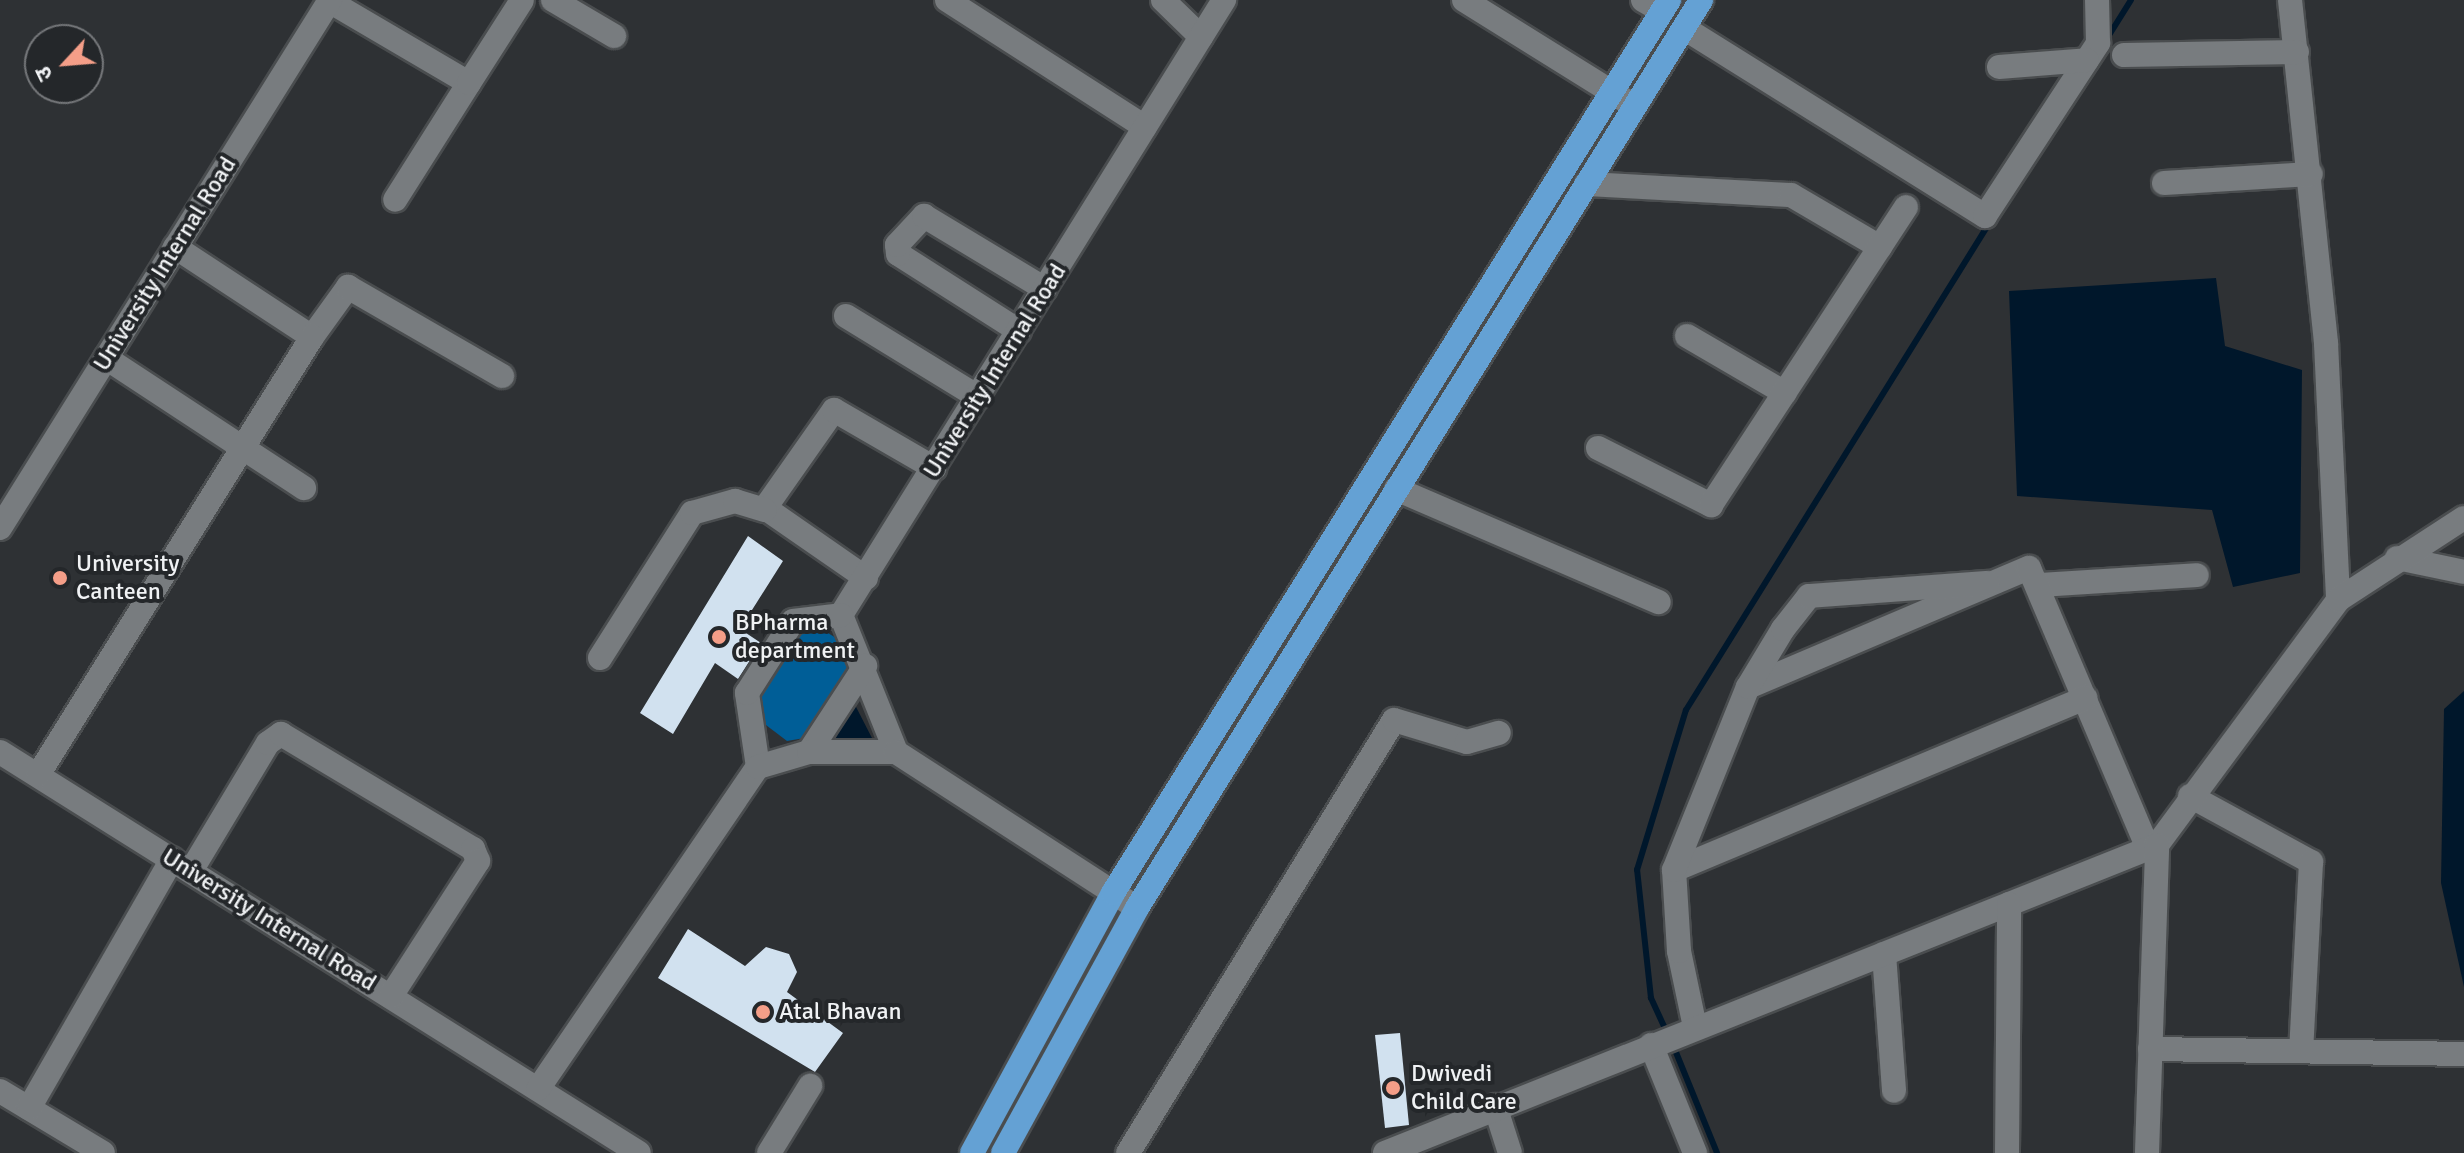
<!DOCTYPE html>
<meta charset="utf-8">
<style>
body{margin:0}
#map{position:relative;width:2464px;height:1153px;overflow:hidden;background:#2e3134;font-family:Signika,"Noto Sans Devanagari",sans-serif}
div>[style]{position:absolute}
.green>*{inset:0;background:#005e97}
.water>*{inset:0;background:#00172b}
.stream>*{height:6px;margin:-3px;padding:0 3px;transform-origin:3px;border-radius:3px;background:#00172b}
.building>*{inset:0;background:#d1e1ef}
.roads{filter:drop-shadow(2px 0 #4a4d4f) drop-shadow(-2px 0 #4a4d4f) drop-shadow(0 2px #4a4d4f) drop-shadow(0 -2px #4a4d4f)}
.minor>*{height:24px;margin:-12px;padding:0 12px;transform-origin:12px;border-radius:12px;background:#787c7f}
.highway>*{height:24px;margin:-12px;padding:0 12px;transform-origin:12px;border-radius:12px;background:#64a1d4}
.dots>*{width:22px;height:22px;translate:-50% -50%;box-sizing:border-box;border:4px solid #24272a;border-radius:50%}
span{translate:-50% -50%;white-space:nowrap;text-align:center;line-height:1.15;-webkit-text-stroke:8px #24272a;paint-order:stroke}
.street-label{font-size:24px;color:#f0f2f4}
.poi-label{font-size:24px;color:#f0f2f4}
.left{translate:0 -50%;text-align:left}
.north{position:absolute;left:24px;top:24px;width:80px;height:80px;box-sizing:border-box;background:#24272a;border:2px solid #76787b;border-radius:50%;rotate:244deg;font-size:22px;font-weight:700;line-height:32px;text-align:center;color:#f0f2f4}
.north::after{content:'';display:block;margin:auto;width:28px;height:36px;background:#f49e88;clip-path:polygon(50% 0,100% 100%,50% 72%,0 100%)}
</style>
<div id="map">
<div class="green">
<i style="clip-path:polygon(815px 625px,849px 646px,856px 672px,810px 737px,787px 741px,758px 719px,754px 691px,786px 636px)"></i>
</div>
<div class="water">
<i style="clip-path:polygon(2216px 278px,2225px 346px,2302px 370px,2300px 573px,2233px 587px,2212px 510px,2017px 496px,2009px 291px)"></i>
<i style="clip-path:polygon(2464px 691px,2464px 987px,2441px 883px,2444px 709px)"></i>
<i style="clip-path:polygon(854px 703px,873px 740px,830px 740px)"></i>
</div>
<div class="stream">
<i style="left:2106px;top:40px;width:47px;rotate:-58deg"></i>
<i style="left:1668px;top:1035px;width:41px;rotate:-114.7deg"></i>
<i style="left:1651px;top:998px;width:129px;rotate:-96.2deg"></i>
<i style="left:1637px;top:870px;width:167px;rotate:-73deg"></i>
<i style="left:1686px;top:710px;width:575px;rotate:-58.08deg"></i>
<i style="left:1673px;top:1045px;width:117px;rotate:67.8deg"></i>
</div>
<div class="building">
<i style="clip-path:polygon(748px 536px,783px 561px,740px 629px,761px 643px,738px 679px,715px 663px,673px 734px,640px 713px)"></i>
<i style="clip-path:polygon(688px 929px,745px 966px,766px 947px,789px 954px,797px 972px,787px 992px,843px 1033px,815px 1072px,658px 978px)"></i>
<i style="clip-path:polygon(1400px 1033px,1409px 1125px,1385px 1128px,1375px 1035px)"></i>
</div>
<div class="roads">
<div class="minor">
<i style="left:553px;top:0;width:71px;rotate:30.5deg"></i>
<i style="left:947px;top:0;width:235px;rotate:32.7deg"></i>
<i style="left:1163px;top:0;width:53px;rotate:44.2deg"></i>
<i style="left:1464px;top:0;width:200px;rotate:31.9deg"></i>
<i style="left:1643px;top:0;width:22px;rotate:30deg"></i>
<i style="left:2290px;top:0;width:345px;rotate:84deg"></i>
<i style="left:2326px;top:343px;width:257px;rotate:87.3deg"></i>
<i style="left:329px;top:1px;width:162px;rotate:30.4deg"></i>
<i style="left:469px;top:83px;width:138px;rotate:122.3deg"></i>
<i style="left:1684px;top:28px;width:355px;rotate:32deg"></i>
<i style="left:1985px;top:216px;width:207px;rotate:-56.8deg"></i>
<i style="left:2098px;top:43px;width:43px;rotate:-91.3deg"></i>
<i style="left:2124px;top:55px;width:173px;rotate:-1deg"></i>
<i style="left:1999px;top:67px;width:88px;rotate:-4.5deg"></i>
<i style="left:469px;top:83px;width:98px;rotate:-57.4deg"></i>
<i style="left:2164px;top:183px;width:147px;rotate:-3.5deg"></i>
<i style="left:1586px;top:184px;width:205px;rotate:3.1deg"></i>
<i style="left:1791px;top:195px;width:103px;rotate:30.3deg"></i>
<i style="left:175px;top:247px;width:164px;rotate:33.3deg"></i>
<i style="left:312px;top:337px;width:62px;rotate:-54.2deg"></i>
<i style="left:348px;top:287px;width:178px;rotate:30deg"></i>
<i style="left:846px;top:316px;width:155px;rotate:31.5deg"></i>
<i style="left:1019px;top:331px;width:143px;rotate:-147.5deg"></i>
<i style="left:898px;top:254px;width:9px;rotate:-96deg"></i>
<i style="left:897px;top:245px;width:40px;rotate:-47deg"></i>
<i style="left:924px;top:216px;width:141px;rotate:31.1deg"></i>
<i style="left:1687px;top:336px;width:113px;rotate:30.2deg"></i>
<i style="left:106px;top:358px;width:237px;rotate:33.3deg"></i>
<i style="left:1598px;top:448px;width:127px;rotate:26.8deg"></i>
<i style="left:1711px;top:505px;width:356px;rotate:-56.8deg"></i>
<i style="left:1396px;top:489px;width:286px;rotate:23.3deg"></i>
<i style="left:0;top:528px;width:623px;rotate:-57.99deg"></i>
<i style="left:2397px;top:558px;width:68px;rotate:11.8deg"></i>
<i style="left:866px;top:578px;width:123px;rotate:-145.3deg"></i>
<i style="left:765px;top:508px;width:120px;rotate:-54.9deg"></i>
<i style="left:834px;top:410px;width:116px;rotate:30.1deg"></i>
<i style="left:2040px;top:585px;width:157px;rotate:-3.6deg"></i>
<i style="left:841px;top:615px;width:725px;rotate:-58.09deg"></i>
<i style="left:841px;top:615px;width:148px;rotate:68.1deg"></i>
<i style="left:600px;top:658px;width:172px;rotate:-57.6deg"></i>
<i style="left:692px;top:513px;width:45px;rotate:-15.6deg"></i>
<i style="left:735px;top:501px;width:31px;rotate:17deg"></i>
<i style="left:1748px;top:687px;width:305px;rotate:-23deg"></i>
<i style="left:2029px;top:568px;width:305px;rotate:67deg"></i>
<i style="left:0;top:752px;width:754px;rotate:32.11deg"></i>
<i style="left:809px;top:752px;width:103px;rotate:-56.9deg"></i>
<i style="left:758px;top:767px;width:75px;rotate:-98.5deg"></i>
<i style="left:747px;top:693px;width:85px;rotate:-57.4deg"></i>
<i style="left:793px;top:621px;width:48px;rotate:-7.1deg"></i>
<i style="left:38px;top:775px;width:517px;rotate:-57.97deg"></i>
<i style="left:2190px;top:796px;width:138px;rotate:28.6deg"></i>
<i style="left:2311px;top:862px;width:189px;rotate:93deg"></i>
<i style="left:1674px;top:870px;width:446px;rotate:-22.7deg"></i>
<i style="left:191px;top:871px;width:149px;rotate:-59deg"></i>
<i style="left:268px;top:743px;width:16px;rotate:-35deg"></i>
<i style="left:281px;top:734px;width:224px;rotate:30.9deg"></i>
<i style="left:473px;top:849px;width:13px;rotate:67deg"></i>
<i style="left:478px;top:861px;width:161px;rotate:122.8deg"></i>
<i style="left:1884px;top:954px;width:137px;rotate:85.8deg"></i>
<i style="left:1695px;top:1027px;width:78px;rotate:-101.9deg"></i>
<i style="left:1679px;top:951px;width:81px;rotate:-93.5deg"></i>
<i style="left:1674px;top:870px;width:197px;rotate:-68deg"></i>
<i style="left:1748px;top:687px;width:68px;rotate:-58.9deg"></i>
<i style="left:1783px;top:629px;width:42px;rotate:-51.8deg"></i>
<i style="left:1809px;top:596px;width:179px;rotate:-4.2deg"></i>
<i style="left:1651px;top:1045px;width:117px;rotate:67.8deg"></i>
<i style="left:2150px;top:1049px;width:314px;rotate:0.9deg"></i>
<i style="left:538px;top:1089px;width:390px;rotate:-55.7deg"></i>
<i style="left:758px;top:767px;width:53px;rotate:-16.4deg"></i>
<i style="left:809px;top:752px;width:87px"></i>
<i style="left:896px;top:752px;width:287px;rotate:32.9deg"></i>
<i style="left:0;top:1091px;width:120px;rotate:31deg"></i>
<i style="left:1495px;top:1106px;width:49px;rotate:72.3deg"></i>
<i style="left:29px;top:1108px;width:287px;rotate:-60.1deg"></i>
<i style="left:769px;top:1153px;width:79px;rotate:-58.5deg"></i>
<i style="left:1128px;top:1153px;width:508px;rotate:-58.44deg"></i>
<i style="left:1394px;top:720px;width:76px;rotate:16.8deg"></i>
<i style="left:1467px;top:742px;width:33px;rotate:-16deg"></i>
<i style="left:1385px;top:1153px;width:831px;rotate:-21.75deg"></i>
<i style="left:2157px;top:845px;width:305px;rotate:-53.5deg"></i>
<i style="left:2338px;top:600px;width:150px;rotate:-33.1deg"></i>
<i style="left:2007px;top:1153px;width:249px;rotate:-89.5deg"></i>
<i style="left:2147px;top:1153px;width:308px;rotate:-88.1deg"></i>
</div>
<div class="highway">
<i style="left:972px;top:1153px;width:296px;rotate:-61.5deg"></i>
<i style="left:1113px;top:893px;width:1052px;rotate:-58.09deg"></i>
<i style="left:1003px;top:1153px;width:279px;rotate:-61.3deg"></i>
<i style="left:1137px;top:908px;width:1069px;rotate:-58.15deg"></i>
</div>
</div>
<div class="dots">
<i style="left:60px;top:578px;background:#f49e88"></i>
<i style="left:719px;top:637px;background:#f49e88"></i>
<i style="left:763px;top:1012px;background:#f49e88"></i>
<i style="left:1393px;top:1088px;background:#f49e88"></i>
</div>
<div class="street-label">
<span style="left:165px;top:264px;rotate:-58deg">University Internal Road</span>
<span style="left:995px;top:371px;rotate:-58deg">University Internal Road</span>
<span style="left:269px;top:920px;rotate:32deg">University Internal Road</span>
</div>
<div class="poi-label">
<span class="left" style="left:76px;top:578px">University<br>Canteen</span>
<span class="left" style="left:735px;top:637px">BPharma<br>department</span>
<span class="left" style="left:779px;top:1012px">Atal Bhavan</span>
<span class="left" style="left:1411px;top:1088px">Dwivedi<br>Child Care</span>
</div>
<div class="north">उ</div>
</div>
